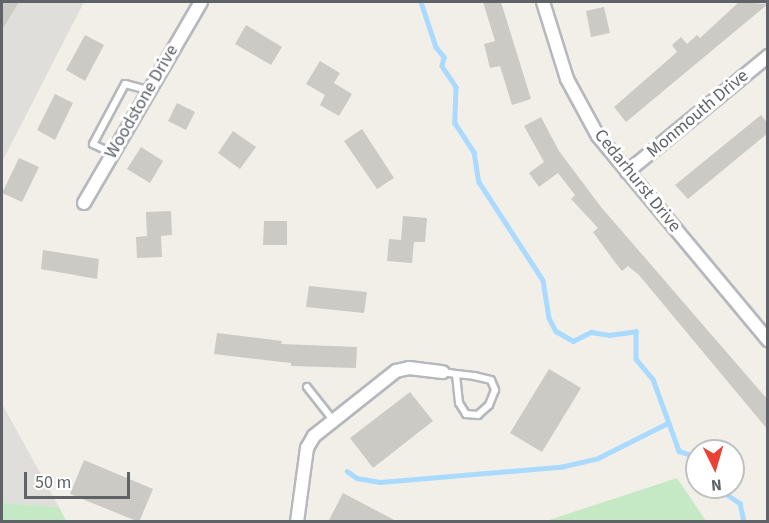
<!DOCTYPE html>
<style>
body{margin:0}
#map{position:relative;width:769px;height:523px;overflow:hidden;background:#f1efe8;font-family:"Source Sans 3",sans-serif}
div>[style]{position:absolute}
.industrial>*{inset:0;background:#e0deda}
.green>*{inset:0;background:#c5e8c5}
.stream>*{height:4.5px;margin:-2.25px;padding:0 2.25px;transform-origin:2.25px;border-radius:2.25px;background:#aadaff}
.building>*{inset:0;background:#cccac5}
.roads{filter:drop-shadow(2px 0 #b5b8bc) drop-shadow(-2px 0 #b5b8bc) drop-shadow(0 2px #b5b8bc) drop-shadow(0 -2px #b5b8bc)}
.lane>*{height:6px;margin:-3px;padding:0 3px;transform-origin:3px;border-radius:3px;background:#fff}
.street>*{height:12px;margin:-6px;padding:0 6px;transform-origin:6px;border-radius:6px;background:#fff}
span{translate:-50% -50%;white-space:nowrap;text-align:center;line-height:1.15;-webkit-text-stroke:6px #fff;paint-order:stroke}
.street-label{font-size:18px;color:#5f6368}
.frame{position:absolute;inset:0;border:3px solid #5f6368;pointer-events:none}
.north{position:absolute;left:685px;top:439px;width:60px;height:60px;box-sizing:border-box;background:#fff;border:2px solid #bfc1c3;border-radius:50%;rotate:175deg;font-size:16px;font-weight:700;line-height:24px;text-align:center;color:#5f6368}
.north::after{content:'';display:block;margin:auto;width:21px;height:27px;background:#ea4335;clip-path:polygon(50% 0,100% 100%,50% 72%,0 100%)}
.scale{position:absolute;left:24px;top:472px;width:106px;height:27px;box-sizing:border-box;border:3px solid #5f6368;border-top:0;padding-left:8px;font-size:18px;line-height:21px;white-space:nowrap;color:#5f6368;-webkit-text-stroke:4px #fff;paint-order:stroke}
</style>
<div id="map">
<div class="industrial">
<i style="clip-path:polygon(2px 2px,84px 2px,2px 162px)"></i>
<i style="clip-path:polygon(2px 404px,59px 507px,2px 503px)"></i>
</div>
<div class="green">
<i style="clip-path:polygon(677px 478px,706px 521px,546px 521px)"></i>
<i style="clip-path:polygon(2px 503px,59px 507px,66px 521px,2px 521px)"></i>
</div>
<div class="stream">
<i style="left:421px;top:2px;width:47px;rotate:71.6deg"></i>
<i style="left:436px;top:47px;width:13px;rotate:51deg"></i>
<i style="left:444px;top:57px;width:9px;rotate:103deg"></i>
<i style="left:442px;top:66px;width:25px;rotate:56deg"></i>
<i style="left:456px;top:87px;width:36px;rotate:92deg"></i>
<i style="left:455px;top:123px;width:35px;rotate:57deg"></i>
<i style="left:474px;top:152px;width:30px;rotate:81deg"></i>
<i style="left:479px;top:182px;width:117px;rotate:56.9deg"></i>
<i style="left:543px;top:280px;width:38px;rotate:81deg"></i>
<i style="left:549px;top:318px;width:15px;rotate:62deg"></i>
<i style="left:556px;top:331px;width:20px;rotate:30deg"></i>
<i style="left:573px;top:341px;width:20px;rotate:-27deg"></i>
<i style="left:591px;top:332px;width:18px;rotate:9deg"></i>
<i style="left:609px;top:335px;width:27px;rotate:-8deg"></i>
<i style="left:636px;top:331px;width:28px;rotate:90deg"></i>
<i style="left:636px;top:359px;width:26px;rotate:50deg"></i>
<i style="left:653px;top:379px;width:77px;rotate:70.1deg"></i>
<i style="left:679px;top:451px;width:19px;rotate:18deg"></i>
<i style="left:347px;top:471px;width:12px;rotate:35deg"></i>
<i style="left:357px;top:478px;width:23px;rotate:10deg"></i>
<i style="left:380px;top:482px;width:181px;rotate:-4.8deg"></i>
<i style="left:560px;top:467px;width:39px;rotate:-13deg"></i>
<i style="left:598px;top:458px;width:78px;rotate:-26.6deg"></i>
<i style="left:716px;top:487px;width:29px;rotate:34deg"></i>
<i style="left:740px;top:503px;width:19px;rotate:78deg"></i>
</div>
<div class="building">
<i style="clip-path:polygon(2px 2px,19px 2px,2px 30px)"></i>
<i style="clip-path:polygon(483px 2px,501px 2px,531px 99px,512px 105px,500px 66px,490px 68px,484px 44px,495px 41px)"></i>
<i style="clip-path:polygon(739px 2px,768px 4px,626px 122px,614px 107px,677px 52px,672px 45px,681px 37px,687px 44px,697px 35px,700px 38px)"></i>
<i style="clip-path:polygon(604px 7px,610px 33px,591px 37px,586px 11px)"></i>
<i style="clip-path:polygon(246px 25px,282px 47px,271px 65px,235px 44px)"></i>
<i style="clip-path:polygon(85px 35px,104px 45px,85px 81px,66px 70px)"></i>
<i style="clip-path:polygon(320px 61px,340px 73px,334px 83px,352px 94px,339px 116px,320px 105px,325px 95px,306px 84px)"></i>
<i style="clip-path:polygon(55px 94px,73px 103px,55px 140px,37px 130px)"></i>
<i style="clip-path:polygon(177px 103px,195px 112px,186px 130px,168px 121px)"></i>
<i style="clip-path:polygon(761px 115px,768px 124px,768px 133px,688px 199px,675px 185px)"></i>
<i style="clip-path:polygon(541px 117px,559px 151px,601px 207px,768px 400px,768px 430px,639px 275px,628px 266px,622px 271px,614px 261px,593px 232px,598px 228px,571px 199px,575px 195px,558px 173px,539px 187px,529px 173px,544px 162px,524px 126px)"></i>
<i style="clip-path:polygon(362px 129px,394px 178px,377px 189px,344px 141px)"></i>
<i style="clip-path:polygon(233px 131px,256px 147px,240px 169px,218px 153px)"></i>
<i style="clip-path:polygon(141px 147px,163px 161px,150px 183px,127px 169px)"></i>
<i style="clip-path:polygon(19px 158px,39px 167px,22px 202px,2px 193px)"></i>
<i style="clip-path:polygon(171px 211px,172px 235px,161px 236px,162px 257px,137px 258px,136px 237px,147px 236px,146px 212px)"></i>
<i style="clip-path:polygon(403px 216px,427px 218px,425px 242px,414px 242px,412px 263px,387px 261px,389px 239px,401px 240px)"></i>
<i style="clip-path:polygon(264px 221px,287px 221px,287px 245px,263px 245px)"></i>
<i style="clip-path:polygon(43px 250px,99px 259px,97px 279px,41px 269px)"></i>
<i style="clip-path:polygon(309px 286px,367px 292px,364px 313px,306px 307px)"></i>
<i style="clip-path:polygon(217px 333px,282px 341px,281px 344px,357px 347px,356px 368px,291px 366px,291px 363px,214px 354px)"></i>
<i style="clip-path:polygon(549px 369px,581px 388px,542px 452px,510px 433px)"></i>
<i style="clip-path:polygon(410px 392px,433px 421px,373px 468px,350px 438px)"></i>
<i style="clip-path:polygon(84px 460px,153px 489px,139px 522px,70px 494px)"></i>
<i style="clip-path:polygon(343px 493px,398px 522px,328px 522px)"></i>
</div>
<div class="roads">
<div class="lane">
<i style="left:112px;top:153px;width:21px;rotate:-155deg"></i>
<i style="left:93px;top:144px;width:68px;rotate:-61.9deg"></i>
<i style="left:125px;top:84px;width:24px;rotate:15deg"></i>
<i style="left:443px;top:372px;width:13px;rotate:9deg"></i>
<i style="left:456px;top:374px;width:18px;rotate:6deg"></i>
<i style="left:474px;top:376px;width:17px;rotate:13deg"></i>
<i style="left:491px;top:380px;width:11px;rotate:68deg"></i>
<i style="left:495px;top:390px;width:16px;rotate:112deg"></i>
<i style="left:489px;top:405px;width:15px;rotate:138deg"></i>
<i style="left:478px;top:415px;width:12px;rotate:-175deg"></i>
<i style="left:466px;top:414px;width:13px;rotate:-122deg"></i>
<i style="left:459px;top:403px;width:29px;rotate:-96deg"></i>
<i style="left:307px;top:387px;width:42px;rotate:51.8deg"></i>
</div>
<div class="street">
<i style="left:543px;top:2px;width:81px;rotate:72.7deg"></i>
<i style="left:567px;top:79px;width:65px;rotate:61.5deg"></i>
<i style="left:598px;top:136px;width:266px;rotate:50.2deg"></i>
<i style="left:627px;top:172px;width:183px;rotate:-39.4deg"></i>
<i style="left:84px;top:203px;width:233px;rotate:-59.8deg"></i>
<i style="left:297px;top:522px;width:75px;rotate:-82.3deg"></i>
<i style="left:307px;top:448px;width:14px;rotate:-60deg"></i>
<i style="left:314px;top:436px;width:105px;rotate:-38.4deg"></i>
<i style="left:396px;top:371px;width:13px;rotate:-13deg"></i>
<i style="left:409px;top:368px;width:34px;rotate:7deg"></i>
</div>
</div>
<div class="street-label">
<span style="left:142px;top:102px;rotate:-60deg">Woodstone Drive</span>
<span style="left:698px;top:114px;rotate:-40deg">Monmouth Drive</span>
<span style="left:637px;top:181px;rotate:51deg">Cedarhurst Drive</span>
</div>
<div class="frame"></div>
<div class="north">N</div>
<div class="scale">50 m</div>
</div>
